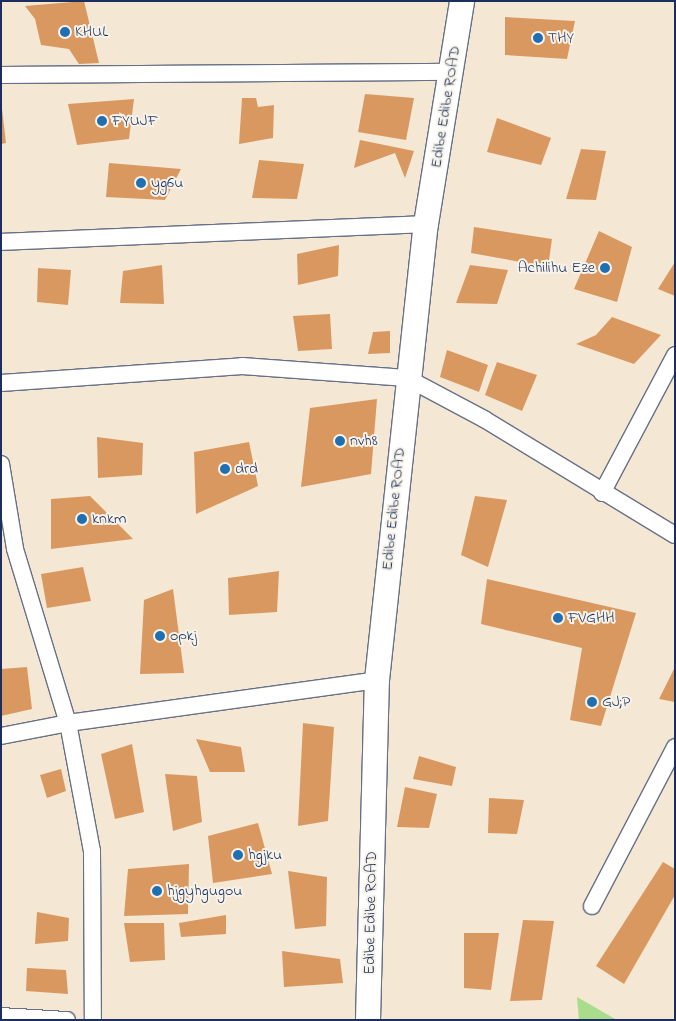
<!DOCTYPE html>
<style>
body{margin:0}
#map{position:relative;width:676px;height:1021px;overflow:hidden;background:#f4e8d4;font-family:"Indie Flower",sans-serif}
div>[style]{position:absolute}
.green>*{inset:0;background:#a9dc8b}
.building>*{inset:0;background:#da9861}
.roads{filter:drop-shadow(1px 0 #677087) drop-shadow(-1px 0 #677087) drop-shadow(0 1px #677087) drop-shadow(0 -1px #677087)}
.street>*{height:16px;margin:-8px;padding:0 8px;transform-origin:8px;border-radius:8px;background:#fff}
.secondary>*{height:24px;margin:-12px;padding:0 12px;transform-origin:12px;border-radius:12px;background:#fff}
.dots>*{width:14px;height:14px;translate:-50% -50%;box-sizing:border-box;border:2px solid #f7f3e8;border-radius:50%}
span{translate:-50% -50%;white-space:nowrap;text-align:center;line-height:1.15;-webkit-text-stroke:4px #f7f3e8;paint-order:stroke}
.poi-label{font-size:16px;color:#1b2f5e}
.left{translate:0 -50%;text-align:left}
.right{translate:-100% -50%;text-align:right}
.street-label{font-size:16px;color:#1b2f5e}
.frame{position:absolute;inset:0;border:2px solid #1b2f5e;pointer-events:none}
</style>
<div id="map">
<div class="green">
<i style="clip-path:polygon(577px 997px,617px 1020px,579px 1020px)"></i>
</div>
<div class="building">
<i style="clip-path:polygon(84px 1px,99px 63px,79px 64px,69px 49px,41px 45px,35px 19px,25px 6px)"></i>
<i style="clip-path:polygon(505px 17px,575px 21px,567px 59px,505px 55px)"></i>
<i style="clip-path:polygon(365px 94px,414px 98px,406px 140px,358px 132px)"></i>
<i style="clip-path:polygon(242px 98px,256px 98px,258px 107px,274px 105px,273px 138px,239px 144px)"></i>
<i style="clip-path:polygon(134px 99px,129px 139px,77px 145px,68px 104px)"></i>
<i style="clip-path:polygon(1px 100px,6px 143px,1px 144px)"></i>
<i style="clip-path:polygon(497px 118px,551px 138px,541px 165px,487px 152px)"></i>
<i style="clip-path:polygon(360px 140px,414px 151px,405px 178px,395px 153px,354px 168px)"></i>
<i style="clip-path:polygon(581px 149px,606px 151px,596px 200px,566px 199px)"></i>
<i style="clip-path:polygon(259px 160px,304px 164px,297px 199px,252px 198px)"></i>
<i style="clip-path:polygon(109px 163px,181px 169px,165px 200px,106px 197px)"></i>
<i style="clip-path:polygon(474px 227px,552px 239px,548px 267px,471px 253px)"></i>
<i style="clip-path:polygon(599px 231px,632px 247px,617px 302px,574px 289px)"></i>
<i style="clip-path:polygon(339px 245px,338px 276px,298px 285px,297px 254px)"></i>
<i style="clip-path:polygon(675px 262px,675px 296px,658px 289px)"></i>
<i style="clip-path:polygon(162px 265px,164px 304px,120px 303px,123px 271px)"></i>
<i style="clip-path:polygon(470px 265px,508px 270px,497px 304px,456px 303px)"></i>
<i style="clip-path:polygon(38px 268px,71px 270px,68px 305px,37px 302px)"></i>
<i style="clip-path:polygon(330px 314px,332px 349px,298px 351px,293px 316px)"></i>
<i style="clip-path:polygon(612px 317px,661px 335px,634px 364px,576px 344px,596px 335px)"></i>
<i style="clip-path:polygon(390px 331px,390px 353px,368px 354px,373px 332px)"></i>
<i style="clip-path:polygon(447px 350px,488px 365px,479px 392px,440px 377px)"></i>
<i style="clip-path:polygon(497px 362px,537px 375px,522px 411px,485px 395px)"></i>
<i style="clip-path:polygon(377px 399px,371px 474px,301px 487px,310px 408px)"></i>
<i style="clip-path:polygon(97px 437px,143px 443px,142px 475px,98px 478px)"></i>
<i style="clip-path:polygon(249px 442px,258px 486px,196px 514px,194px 452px)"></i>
<i style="clip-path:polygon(90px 496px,133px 539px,51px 549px,51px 499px)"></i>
<i style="clip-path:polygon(475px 496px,507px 500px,488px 567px,461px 555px)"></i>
<i style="clip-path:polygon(83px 567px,91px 601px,47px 608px,41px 574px)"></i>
<i style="clip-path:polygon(279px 571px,277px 612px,229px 615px,228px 578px)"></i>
<i style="clip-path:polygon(487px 579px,636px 613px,601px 726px,570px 720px,582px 648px,481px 624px)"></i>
<i style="clip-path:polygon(173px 589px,184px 673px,140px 674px,144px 600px)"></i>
<i style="clip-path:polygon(27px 667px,32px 709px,1px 716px,1px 669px)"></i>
<i style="clip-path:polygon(675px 667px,675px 702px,659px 699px)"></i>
<i style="clip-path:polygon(303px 723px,334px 727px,328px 821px,298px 826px)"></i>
<i style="clip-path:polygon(196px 739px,241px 747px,245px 772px,210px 772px)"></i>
<i style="clip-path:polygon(132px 744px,144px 812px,115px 819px,101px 754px)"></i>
<i style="clip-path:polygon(419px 756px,456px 767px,452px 786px,413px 779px)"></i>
<i style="clip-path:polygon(61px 769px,66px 791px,47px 798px,40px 775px)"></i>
<i style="clip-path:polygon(165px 774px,197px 776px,202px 822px,173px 831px)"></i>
<i style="clip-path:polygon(405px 787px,437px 794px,429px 828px,397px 827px)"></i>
<i style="clip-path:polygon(489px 798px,524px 800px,517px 834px,488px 833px)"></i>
<i style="clip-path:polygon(258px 823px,272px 874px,213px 883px,208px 836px)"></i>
<i style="clip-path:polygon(663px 862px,675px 869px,675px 895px,624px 984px,596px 966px)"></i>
<i style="clip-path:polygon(189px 864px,188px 914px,124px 916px,128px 869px)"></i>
<i style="clip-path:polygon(288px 871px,327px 877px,326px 926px,295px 929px)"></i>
<i style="clip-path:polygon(37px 912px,69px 918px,68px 941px,35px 944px)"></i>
<i style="clip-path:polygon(226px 915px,226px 934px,181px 937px,179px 923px)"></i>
<i style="clip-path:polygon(523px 920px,554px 921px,542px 1000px,510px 1001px)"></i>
<i style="clip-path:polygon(124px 923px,164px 923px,165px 960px,130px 962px)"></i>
<i style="clip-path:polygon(464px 933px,499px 933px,491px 990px,464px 988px)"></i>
<i style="clip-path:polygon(282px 951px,340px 959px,343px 983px,284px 987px)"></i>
<i style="clip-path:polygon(27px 968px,66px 970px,68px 994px,26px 991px)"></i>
</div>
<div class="roads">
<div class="street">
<i style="left:1px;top:75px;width:451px;rotate:-0.4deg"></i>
<i style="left:1px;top:242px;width:425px;rotate:-2.4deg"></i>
<i style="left:1px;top:383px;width:242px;rotate:-4deg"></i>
<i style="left:242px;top:366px;width:165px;rotate:4.2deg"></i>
<i style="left:407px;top:378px;width:87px;rotate:28deg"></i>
<i style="left:484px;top:419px;width:223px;rotate:31.3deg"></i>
<i style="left:1px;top:464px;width:86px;rotate:80.6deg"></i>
<i style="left:15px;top:549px;width:182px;rotate:73.1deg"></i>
<i style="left:68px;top:723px;width:130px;rotate:79.4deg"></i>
<i style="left:92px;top:851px;width:169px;rotate:89.7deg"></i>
<i style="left:602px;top:493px;width:156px;rotate:-62.1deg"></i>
<i style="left:1px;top:736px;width:68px;rotate:-11deg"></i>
<i style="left:68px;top:723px;width:312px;rotate:-7.9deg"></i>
<i style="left:592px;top:906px;width:179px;rotate:-62.4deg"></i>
<i style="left:1px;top:1016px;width:66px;rotate:3.5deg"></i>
</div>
<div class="secondary">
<i style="left:368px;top:1020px;width:340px;rotate:-88.5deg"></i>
<i style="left:377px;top:680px;width:459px;rotate:-83.9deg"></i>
<i style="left:426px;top:224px;width:226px;rotate:-80.8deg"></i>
</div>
</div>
<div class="dots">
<i style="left:65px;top:32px;background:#1f6fb2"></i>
<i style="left:538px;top:38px;background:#1f6fb2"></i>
<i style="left:102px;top:121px;background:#1f6fb2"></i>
<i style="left:141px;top:183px;background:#1f6fb2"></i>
<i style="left:605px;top:268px;background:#1f6fb2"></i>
<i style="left:340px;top:441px;background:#1f6fb2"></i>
<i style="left:225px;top:469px;background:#1f6fb2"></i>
<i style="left:82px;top:519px;background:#1f6fb2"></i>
<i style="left:558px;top:618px;background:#1f6fb2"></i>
<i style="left:160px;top:636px;background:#1f6fb2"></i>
<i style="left:592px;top:702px;background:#1f6fb2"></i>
<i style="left:238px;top:855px;background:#1f6fb2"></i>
<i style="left:157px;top:891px;background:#1f6fb2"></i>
</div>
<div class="poi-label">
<span class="left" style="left:75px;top:32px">KHUL</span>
<span class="left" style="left:548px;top:38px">THY</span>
<span class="left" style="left:112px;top:121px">FYUJF</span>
<span class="left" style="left:151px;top:183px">yg6u</span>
<span class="right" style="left:595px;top:268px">Achilihu Eze</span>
<span class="left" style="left:350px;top:441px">nvh8</span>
<span class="left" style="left:235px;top:469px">drd</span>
<span class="left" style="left:92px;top:519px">knkm</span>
<span class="left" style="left:568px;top:618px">FVGHH</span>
<span class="left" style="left:170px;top:636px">opkj</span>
<span class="left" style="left:602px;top:702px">GJ;P</span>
<span class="left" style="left:248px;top:855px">hgjku</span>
<span class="left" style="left:167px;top:891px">hjgyhgugou</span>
</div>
<div class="street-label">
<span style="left:446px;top:107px;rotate:-81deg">Edibe Edibe ROAD</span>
<span style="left:394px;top:509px;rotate:-84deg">Edibe Edibe ROAD</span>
<span style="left:371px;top:913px;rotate:-89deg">Edibe Edibe ROAD</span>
</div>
<div class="frame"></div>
</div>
